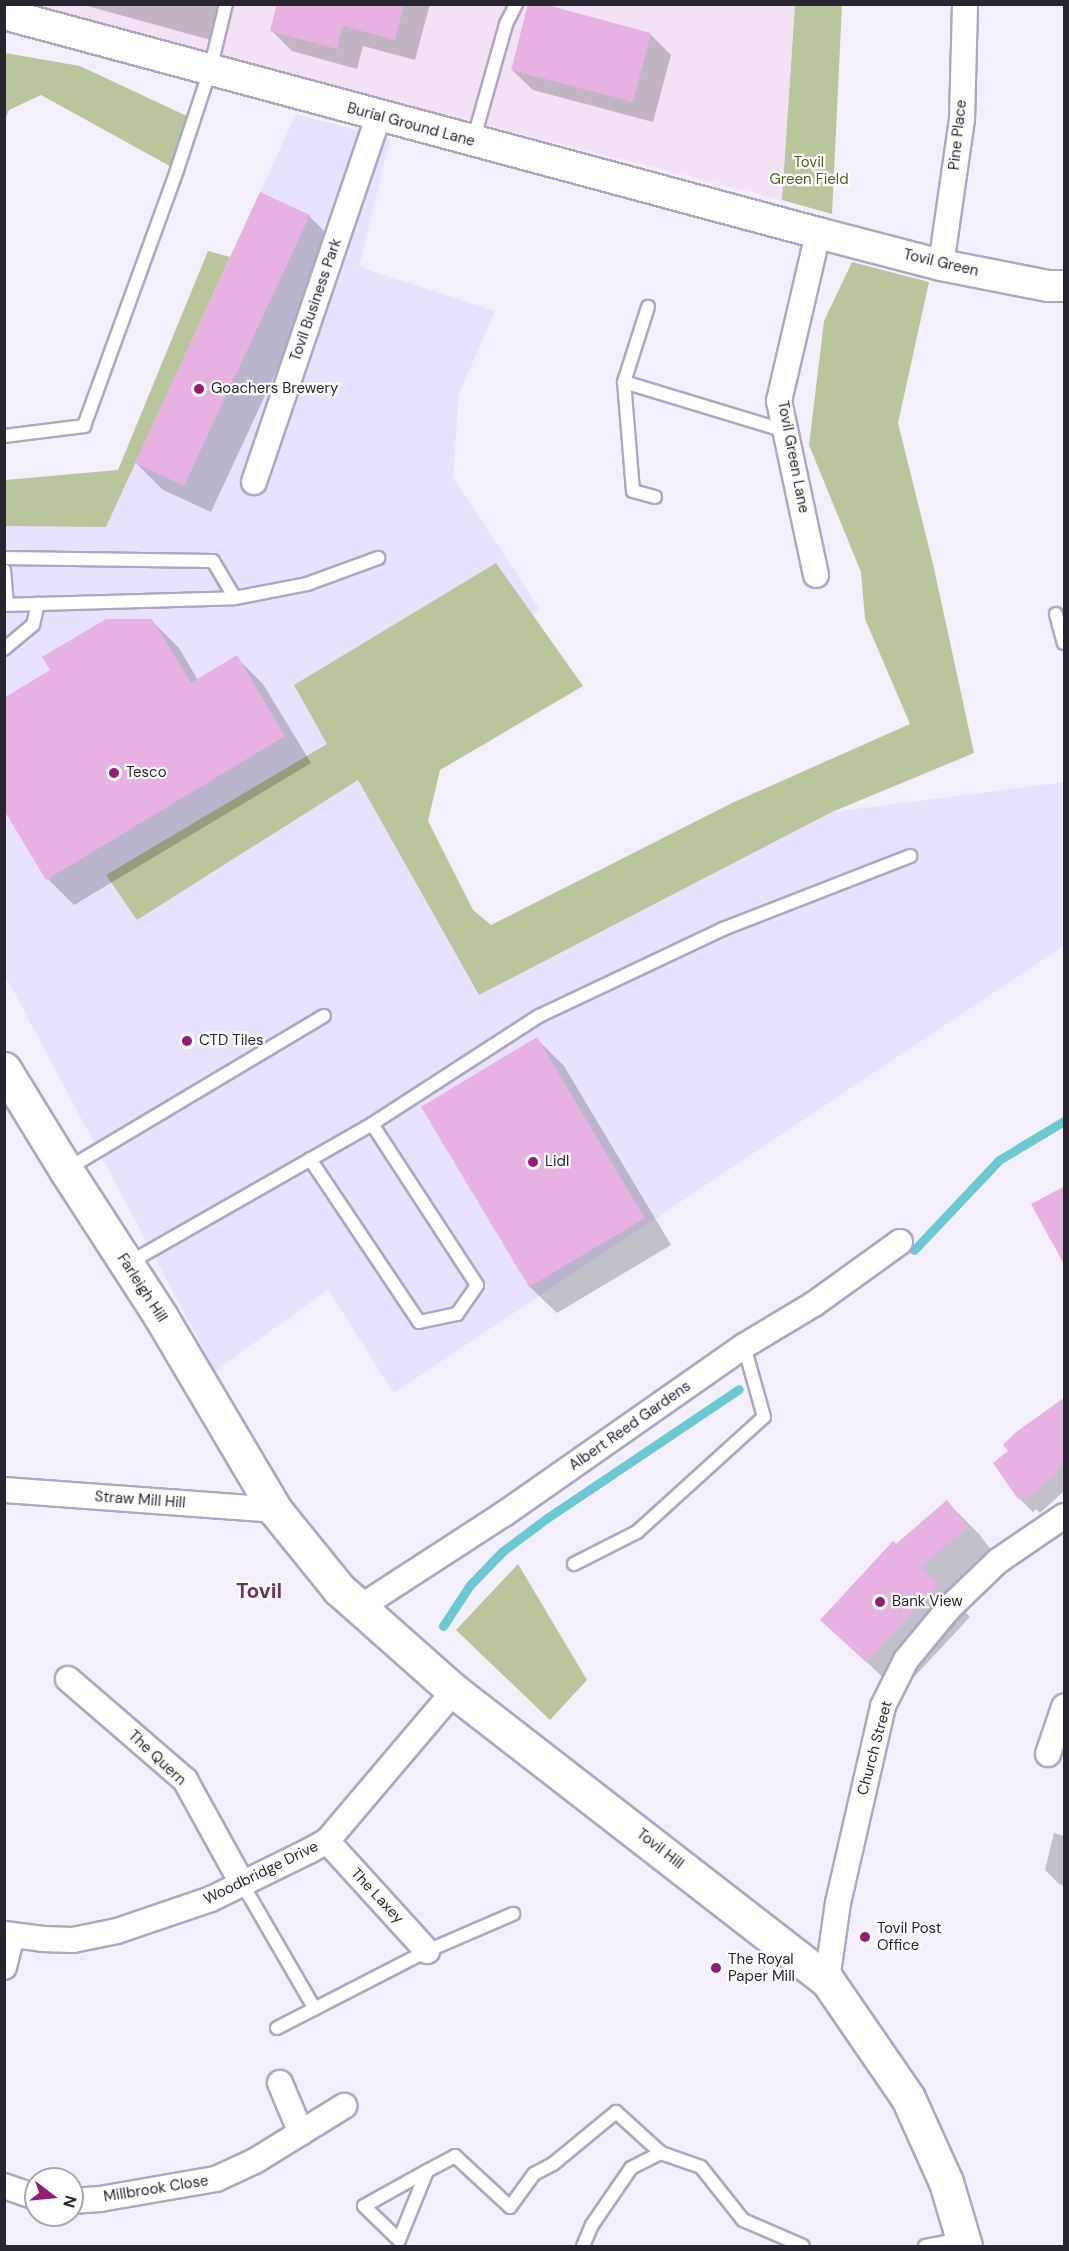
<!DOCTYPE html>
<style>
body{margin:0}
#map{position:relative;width:1069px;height:2251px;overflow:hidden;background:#f3f0fc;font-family:"DM Sans",sans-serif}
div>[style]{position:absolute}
.built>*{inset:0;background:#e9e2ff}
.industrial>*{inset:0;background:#f2e2f4}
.green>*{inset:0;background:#b9c59b}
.shadow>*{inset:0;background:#0003}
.stream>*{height:9px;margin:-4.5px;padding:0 4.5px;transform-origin:4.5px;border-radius:4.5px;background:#6cc8d2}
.building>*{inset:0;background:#e7b1e1}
.roads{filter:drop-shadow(2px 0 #aea7c3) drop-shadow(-2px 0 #aea7c3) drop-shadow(0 2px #aea7c3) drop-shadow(0 -2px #aea7c3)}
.service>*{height:12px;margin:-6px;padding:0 6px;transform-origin:6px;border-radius:6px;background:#fff}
.minor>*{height:24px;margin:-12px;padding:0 12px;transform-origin:12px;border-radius:12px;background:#fff}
.tertiary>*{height:30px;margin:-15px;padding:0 15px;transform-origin:15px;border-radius:15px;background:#fff}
.secondary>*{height:33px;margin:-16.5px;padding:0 16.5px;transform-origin:16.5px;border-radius:16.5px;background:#fff}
.dots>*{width:16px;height:16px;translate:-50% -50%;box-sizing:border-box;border:3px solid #fff;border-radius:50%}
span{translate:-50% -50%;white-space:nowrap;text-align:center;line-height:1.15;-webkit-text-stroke:4.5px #fff;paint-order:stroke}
.street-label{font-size:15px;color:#282530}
.park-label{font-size:15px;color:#506019}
.poi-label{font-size:15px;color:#282530}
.left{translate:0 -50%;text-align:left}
.district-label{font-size:21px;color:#6f355f;font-weight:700}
.frame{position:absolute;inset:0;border:6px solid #282530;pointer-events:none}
.north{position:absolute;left:24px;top:2167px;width:60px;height:60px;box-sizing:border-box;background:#fff;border:2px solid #a9a8ac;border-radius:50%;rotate:106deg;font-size:16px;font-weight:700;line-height:24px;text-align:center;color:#282530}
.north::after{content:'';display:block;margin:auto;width:21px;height:27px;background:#931c79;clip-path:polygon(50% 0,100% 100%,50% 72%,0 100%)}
</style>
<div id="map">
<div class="built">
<i style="clip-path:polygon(296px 114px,390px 139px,359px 267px,495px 311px,459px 394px,453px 477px,540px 610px,353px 729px,479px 995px,832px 812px,1064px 782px,1064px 946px,394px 1393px,328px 1290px,215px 1371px,5px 975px,4px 526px,106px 526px)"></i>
</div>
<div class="industrial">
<i style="clip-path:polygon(14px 5px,795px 5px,782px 200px)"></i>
</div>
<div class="green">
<i style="clip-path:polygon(795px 5px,842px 5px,832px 214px,782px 200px)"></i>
<i style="clip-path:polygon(5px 53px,80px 66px,193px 119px,177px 170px,41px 95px,9px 110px,5px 120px)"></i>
<i style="clip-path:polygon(208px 251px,230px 257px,106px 527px,5px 526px,5px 480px,118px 470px)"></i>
<i style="clip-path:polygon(852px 262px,929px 282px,898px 423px,933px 564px,974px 753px,832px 812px,479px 995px,358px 780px,137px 920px,106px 875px,327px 744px,294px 685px,496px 563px,583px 686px,440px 770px,428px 821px,473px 910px,491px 925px,732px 803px,910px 724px,865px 619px,861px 572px,809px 445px,824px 321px)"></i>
<i style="clip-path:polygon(518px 1564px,587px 1680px,550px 1720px,456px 1630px)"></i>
</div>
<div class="shadow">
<i style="clip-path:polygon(80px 4px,228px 4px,218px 42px)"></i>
<i style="clip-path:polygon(279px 4px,430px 4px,415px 60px,363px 46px,357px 69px,292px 51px,272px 31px)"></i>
<i style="clip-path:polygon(650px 34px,671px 55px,653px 122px,533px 90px,512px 70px)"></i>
<i style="clip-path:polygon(309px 216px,336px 243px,211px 512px,163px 490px,136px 463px)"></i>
<i style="clip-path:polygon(152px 621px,179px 648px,198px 680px,236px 657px,263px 684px,311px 763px,74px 905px,48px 879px,52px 671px)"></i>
<i style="clip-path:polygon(537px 1039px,564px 1066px,671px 1245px,557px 1313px,530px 1287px,423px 1107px)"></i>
<i style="clip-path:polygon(1064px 1404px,1064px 1491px,1040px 1513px,1036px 1509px,1033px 1512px,1019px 1498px)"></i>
<i style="clip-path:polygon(947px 1502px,979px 1534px,999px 1560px,952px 1599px,970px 1617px,899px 1693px,822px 1619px,896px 1546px)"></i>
<i style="clip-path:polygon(1054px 1833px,1064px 1836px,1064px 1886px,1059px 1884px,1045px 1870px)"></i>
</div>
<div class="stream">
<i style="left:914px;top:1250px;width:124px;rotate:-46.6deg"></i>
<i style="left:999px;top:1160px;width:76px;rotate:-31deg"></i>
<i style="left:443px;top:1626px;width:49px;rotate:-56.6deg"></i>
<i style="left:470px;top:1585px;width:47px;rotate:-45.9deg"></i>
<i style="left:503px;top:1551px;width:55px;rotate:-36.9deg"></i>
<i style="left:547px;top:1518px;width:231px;rotate:-33.9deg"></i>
</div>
<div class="building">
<i style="clip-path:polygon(277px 4px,404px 4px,395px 40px,343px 26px,337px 49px,270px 31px)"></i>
<i style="clip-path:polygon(528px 4px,543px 4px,651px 33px,633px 102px,511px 70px)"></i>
<i style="clip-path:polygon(260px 192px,310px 215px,184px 486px,135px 463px)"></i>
<i style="clip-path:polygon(106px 619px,152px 619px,191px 683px,237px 655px,285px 736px,46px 880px,4px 810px,4px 698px,50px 670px,42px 657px)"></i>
<i style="clip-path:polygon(537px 1037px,645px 1218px,529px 1287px,421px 1107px)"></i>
<i style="clip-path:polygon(1065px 1186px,1065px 1266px,1031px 1204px)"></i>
<i style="clip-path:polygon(1065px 1397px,1065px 1463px,1057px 1469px,1059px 1472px,1025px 1500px,1022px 1496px,1018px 1499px,993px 1463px,1008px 1451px,1003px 1445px,1015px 1433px)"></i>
<i style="clip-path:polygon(947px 1500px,968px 1527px,921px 1567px,939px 1584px,866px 1662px,820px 1620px,893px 1541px,896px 1544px)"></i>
</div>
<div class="roads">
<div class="service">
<i style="left:473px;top:141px;width:122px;rotate:-74.2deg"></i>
<i style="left:506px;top:24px;width:22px;rotate:-63deg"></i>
<i style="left:624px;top:382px;width:79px;rotate:-72.3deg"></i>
<i style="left:4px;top:436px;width:81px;rotate:-7.1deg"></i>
<i style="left:84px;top:426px;width:272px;rotate:-70deg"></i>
<i style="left:177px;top:170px;width:105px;rotate:-71.7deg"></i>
<i style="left:210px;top:70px;width:68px;rotate:-76.4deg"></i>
<i style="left:655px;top:497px;width:23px;rotate:-165deg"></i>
<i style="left:633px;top:491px;width:109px;rotate:-94.7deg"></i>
<i style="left:624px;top:382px;width:168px;rotate:16.9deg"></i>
<i style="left:4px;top:558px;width:209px;rotate:0.8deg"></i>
<i style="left:213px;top:561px;width:43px;rotate:59.3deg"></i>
<i style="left:4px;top:570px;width:34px;rotate:85deg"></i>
<i style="left:4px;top:605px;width:231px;rotate:-1.7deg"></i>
<i style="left:235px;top:598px;width:73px;rotate:-11deg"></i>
<i style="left:307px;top:584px;width:76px;rotate:-20.1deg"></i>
<i style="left:1056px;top:614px;width:30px;rotate:75deg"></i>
<i style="left:4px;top:649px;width:38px;rotate:-40deg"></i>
<i style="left:33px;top:625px;width:22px;rotate:-77deg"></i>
<i style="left:310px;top:1159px;width:196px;rotate:56.2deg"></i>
<i style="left:419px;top:1322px;width:39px;rotate:-12deg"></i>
<i style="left:457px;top:1314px;width:35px;rotate:-55deg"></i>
<i style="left:477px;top:1285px;width:192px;rotate:-123.1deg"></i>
<i style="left:67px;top:1169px;width:299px;rotate:-30.8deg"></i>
<i style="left:127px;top:1264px;width:282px;rotate:-29.7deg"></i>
<i style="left:372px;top:1124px;width:199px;rotate:-32.9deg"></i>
<i style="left:539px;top:1016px;width:204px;rotate:-25.3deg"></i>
<i style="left:723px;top:929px;width:201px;rotate:-21.3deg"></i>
<i style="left:574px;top:1564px;width:71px;rotate:-26.9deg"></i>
<i style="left:637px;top:1532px;width:171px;rotate:-42.2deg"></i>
<i style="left:764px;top:1417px;width:74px;rotate:-105.7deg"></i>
<i style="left:243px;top:1885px;width:143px;rotate:59.9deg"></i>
<i style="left:277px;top:2028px;width:169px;rotate:-27.2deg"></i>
<i style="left:427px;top:1951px;width:94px;rotate:-23.3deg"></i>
<i style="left:427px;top:2171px;width:72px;rotate:150.9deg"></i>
<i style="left:364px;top:2206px;width:49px;rotate:44.2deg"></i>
<i style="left:399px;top:2240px;width:74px;rotate:-67.9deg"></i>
<i style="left:427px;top:2171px;width:32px;rotate:-28deg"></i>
<i style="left:455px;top:2156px;width:75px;rotate:42.8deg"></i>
<i style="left:510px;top:2207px;width:41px;rotate:-54deg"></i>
<i style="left:534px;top:2174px;width:21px;rotate:-28deg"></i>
<i style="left:553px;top:2164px;width:82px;rotate:-39.5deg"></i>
<i style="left:616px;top:2112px;width:61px;rotate:42.3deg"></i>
<i style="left:583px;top:2246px;width:23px;rotate:-67deg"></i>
<i style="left:592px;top:2225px;width:69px;rotate:-55.6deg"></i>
<i style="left:631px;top:2168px;width:34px;rotate:-27deg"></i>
<i style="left:661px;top:2153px;width:42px;rotate:19.3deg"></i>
<i style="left:701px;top:2167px;width:68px;rotate:51.6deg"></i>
<i style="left:743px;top:2220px;width:65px;rotate:23.4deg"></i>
<i style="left:925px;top:2246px;width:38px;rotate:-11deg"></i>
</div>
<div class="minor">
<i style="left:941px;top:265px;width:147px;rotate:-81.8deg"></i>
<i style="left:962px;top:120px;width:116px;rotate:-88.5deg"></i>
<i style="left:254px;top:482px;width:385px;rotate:-71.2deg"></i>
<i style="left:816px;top:575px;width:178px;rotate:-102deg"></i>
<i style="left:779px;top:401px;width:172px;rotate:-76.9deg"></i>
<i style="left:4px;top:1490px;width:272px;rotate:4.2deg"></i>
<i style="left:359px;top:1608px;width:173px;rotate:-33deg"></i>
<i style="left:504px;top:1514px;width:293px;rotate:-35deg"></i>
<i style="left:744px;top:1346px;width:82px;rotate:-31deg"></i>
<i style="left:814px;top:1304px;width:106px;rotate:-35.8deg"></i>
<i style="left:68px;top:1679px;width:155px;rotate:40.8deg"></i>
<i style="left:185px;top:1780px;width:120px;rotate:61.1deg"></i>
<i style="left:1048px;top:1754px;width:50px;rotate:-71.2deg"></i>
<i style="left:327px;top:1841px;width:149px;rotate:47.7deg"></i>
<i style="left:4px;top:1934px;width:38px;rotate:7deg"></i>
<i style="left:42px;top:1939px;width:31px;rotate:2deg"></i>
<i style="left:73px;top:1940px;width:45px;rotate:-11.6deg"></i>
<i style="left:117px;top:1931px;width:99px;rotate:-18.8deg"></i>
<i style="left:211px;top:1899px;width:109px;rotate:-26.1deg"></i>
<i style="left:309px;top:1851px;width:21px;rotate:-29deg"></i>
<i style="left:327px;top:1841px;width:197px;rotate:-49.7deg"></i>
<i style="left:4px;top:1967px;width:32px;rotate:-76deg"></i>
<i style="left:827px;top:1980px;width:78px;rotate:-81.9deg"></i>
<i style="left:838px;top:1903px;width:202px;rotate:-77.1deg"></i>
<i style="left:883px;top:1706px;width:51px;rotate:-63.4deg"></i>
<i style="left:906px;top:1660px;width:67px;rotate:-50.4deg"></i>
<i style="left:949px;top:1608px;width:68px;rotate:-43.8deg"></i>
<i style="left:998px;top:1561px;width:80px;rotate:-34.3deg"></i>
<i style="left:280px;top:2083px;width:54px;rotate:67.2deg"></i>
<i style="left:4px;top:2186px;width:34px;rotate:19deg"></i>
<i style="left:72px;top:2201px;width:28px;rotate:-4deg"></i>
<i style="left:100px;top:2199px;width:118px;rotate:-9.8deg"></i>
<i style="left:216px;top:2179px;width:43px;rotate:-24.8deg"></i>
<i style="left:255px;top:2161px;width:105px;rotate:-31.7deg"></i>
</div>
<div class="tertiary">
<i style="left:4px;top:14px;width:843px;rotate:15.06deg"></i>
<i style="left:818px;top:233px;width:127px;rotate:14.6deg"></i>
<i style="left:941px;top:265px;width:109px;rotate:11.1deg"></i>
<i style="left:1048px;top:286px;width:16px"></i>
</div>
<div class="secondary">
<i style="left:4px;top:1069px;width:119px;rotate:58.5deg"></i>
<i style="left:66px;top:1170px;width:175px;rotate:57.1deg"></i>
<i style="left:161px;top:1317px;width:224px;rotate:59.4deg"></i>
<i style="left:275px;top:1510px;width:102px;rotate:51deg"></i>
<i style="left:339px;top:1589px;width:154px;rotate:41.6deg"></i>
<i style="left:454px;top:1691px;width:472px;rotate:37.8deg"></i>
<i style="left:827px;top:1980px;width:143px;rotate:55.5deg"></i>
<i style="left:908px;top:2098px;width:92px;rotate:65.7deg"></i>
<i style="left:946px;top:2182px;width:67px;rotate:73.5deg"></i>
</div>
</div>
<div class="dots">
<i style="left:199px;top:389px;background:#931c79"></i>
<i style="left:114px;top:773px;background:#931c79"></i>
<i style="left:187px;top:1041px;background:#931c79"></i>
<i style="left:533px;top:1162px;background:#931c79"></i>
<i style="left:880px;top:1602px;background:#931c79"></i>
<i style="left:865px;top:1937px;background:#931c79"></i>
<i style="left:716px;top:1968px;background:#931c79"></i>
</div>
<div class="street-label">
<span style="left:411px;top:125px;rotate:15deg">Burial Ground Lane</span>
<span style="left:958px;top:135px;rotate:-84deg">Pine Place</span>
<span style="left:941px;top:263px;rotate:13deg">Tovil Green</span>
<span style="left:316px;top:300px;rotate:-71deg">Tovil Business Park</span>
<span style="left:793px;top:457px;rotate:79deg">Tovil Green Lane</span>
<span style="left:142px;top:1288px;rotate:57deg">Farleigh Hill</span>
<span style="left:630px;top:1426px;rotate:-35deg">Albert Reed Gardens</span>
<span style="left:140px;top:1500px;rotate:4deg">Straw Mill Hill</span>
<span style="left:875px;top:1748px;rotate:-75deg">Church Street</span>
<span style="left:157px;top:1758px;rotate:43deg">The Quern</span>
<span style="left:660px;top:1849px;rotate:38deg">Tovil Hill</span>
<span style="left:261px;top:1873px;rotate:-26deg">Woodbridge Drive</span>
<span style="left:377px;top:1896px;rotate:47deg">The Laxey</span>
<span style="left:156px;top:2189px;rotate:-9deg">Millbrook Close</span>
</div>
<div class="park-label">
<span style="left:809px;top:171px">Tovil<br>Green Field</span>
</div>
<div class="poi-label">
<span class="left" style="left:211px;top:389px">Goachers Brewery</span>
<span class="left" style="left:126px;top:773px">Tesco</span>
<span class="left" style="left:199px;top:1041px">CTD Tiles</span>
<span class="left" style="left:545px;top:1162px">Lidl</span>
<span class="left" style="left:892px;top:1602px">Bank View</span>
<span class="left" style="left:877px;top:1937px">Tovil Post<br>Office</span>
<span class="left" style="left:728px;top:1968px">The Royal<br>Paper Mill</span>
</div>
<div class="district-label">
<span style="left:259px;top:1591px">Tovil</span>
</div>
<div class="frame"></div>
<div class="north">N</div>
</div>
